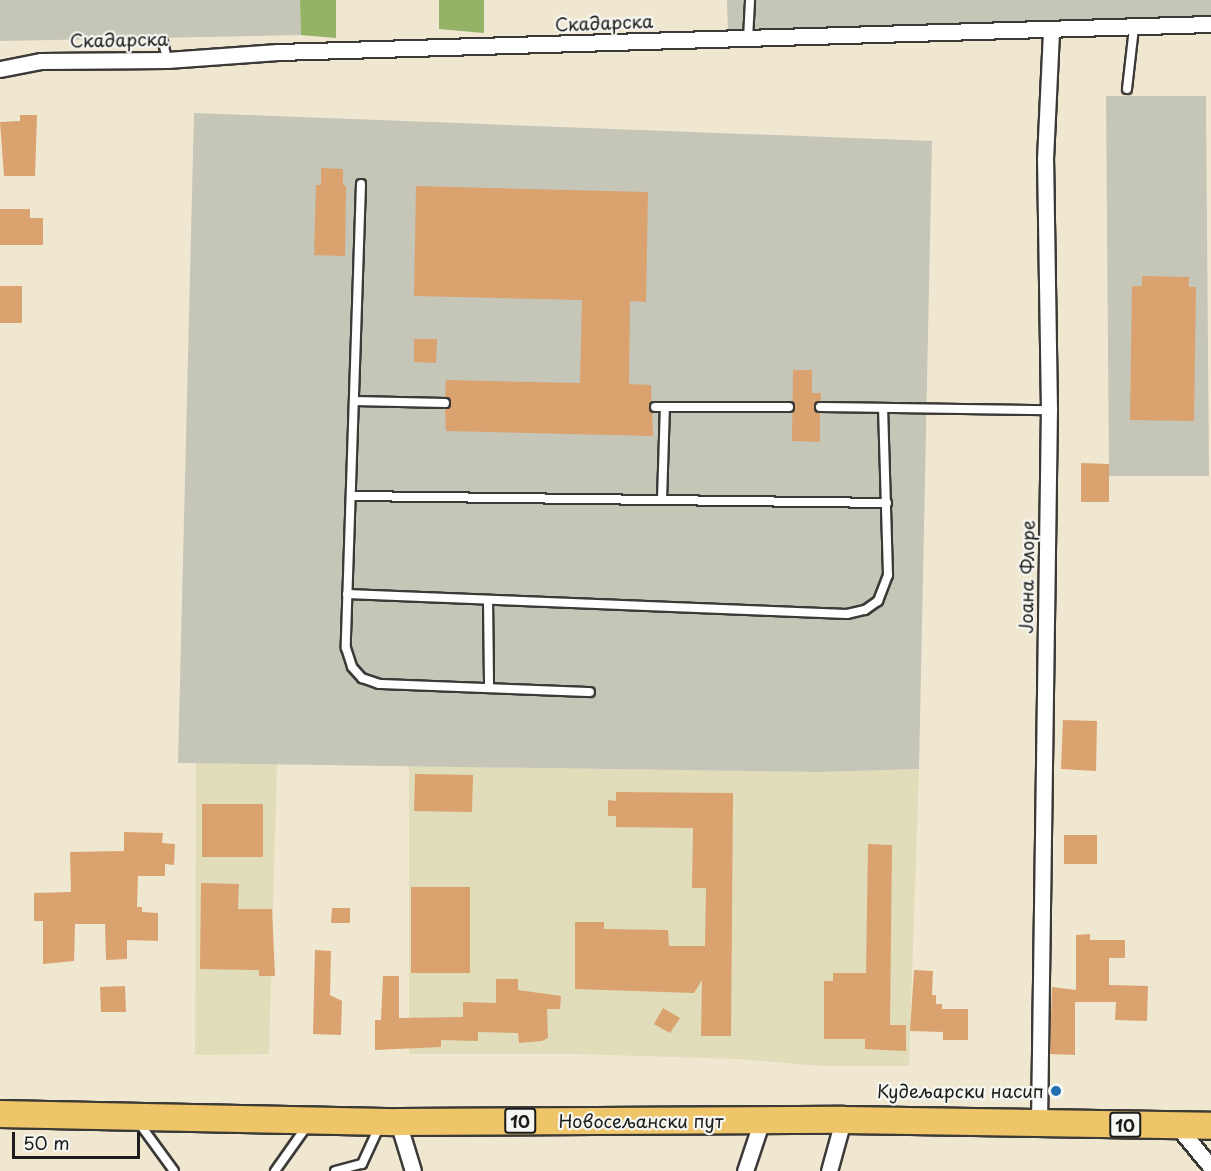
<!DOCTYPE html>
<meta charset="utf-8">
<style>
body{margin:0}
#map{position:relative;width:1211px;height:1171px;overflow:hidden;background:#f0e7d1;font-family:"Playpen Sans",sans-serif}
div>[style]{position:absolute}
.built>*{inset:0;background:#e1dcba}
.industrial>*{inset:0;background:#c5c5b8}
.forest>*{inset:0;background:#94b265}
.building>*{inset:0;background:#daa26f}
.roads{filter:drop-shadow(2px 0 #3c3a37) drop-shadow(-2px 0 #3c3a37) drop-shadow(0 2px #3c3a37) drop-shadow(0 -2px #3c3a37)}
.service>*{height:8px;margin:-4px;padding:0 4px;transform-origin:4px;border-radius:4px;background:#fff}
.minor>*{height:15px;margin:-7.5px;padding:0 7.5px;transform-origin:7.5px;border-radius:7.5px;background:#fff}
.primary>*{height:26px;margin:-13px;padding:0 13px;transform-origin:13px;border-radius:13px;background:#eec569}
.dots>*{width:16px;height:16px;translate:-50% -50%;box-sizing:border-box;border:3px solid #f6f6f2;border-radius:50%}
span{translate:-50% -50%;white-space:nowrap;text-align:center;line-height:1.15;-webkit-text-stroke:4.5px #f6f6f2;paint-order:stroke}
.shield-label span{padding:2px 4px;background:#f6f6f2;border:2px solid;border-radius:4px;-webkit-text-stroke-width:0}
.shield-label{font-size:16px;color:#1c1c1c;font-weight:700}
.street-label{font-size:18px;color:#1c1c1c}
.poi-label{font-size:18px;color:#1c1c1c}
.right{translate:-100% -50%;text-align:right}
.scale{position:absolute;left:12px;top:1132px;width:128px;height:27px;box-sizing:border-box;border:3px solid #1c1c1c;border-top:0;padding-left:8px;font-size:18px;line-height:21px;white-space:nowrap;color:#1c1c1c;-webkit-text-stroke:4px #f6f6f2;paint-order:stroke}
</style>
<div id="map">
<div class="built">
<i style="clip-path:polygon(196px 763px,277px 764px,269px 1054px,195px 1055px)"></i>
<i style="clip-path:polygon(409px 766px,821px 772px,919px 769px,909px 1066px,822px 1066px,738px 1059px,578px 1054px,409px 1054px)"></i>
</div>
<div class="industrial">
<i style="clip-path:polygon(0 0,300px 0,301px 35px,0 41px)"></i>
<i style="clip-path:polygon(727px 0,1211px 0,1211px 19px,728px 31px)"></i>
<i style="clip-path:polygon(1106px 96px,1206px 96px,1209px 476px,1109px 476px)"></i>
<i style="clip-path:polygon(194px 113px,932px 141px,919px 769px,821px 772px,178px 763px)"></i>
</div>
<div class="forest">
<i style="clip-path:polygon(300px 0,336px 0,336px 38px,301px 35px)"></i>
<i style="clip-path:polygon(439px 0,484px 0,484px 33px,439px 29px)"></i>
</div>
<div class="building">
<i style="clip-path:polygon(20px 115px,37px 115px,35px 176px,4px 176px,0 122px,20px 121px)"></i>
<i style="clip-path:polygon(321px 168px,343px 169px,343px 185px,346px 186px,345px 256px,314px 255px,316px 185px,321px 185px)"></i>
<i style="clip-path:polygon(416px 186px,648px 192px,646px 302px,630px 301px,629px 384px,651px 385px,653px 436px,446px 431px,445px 409px,451px 404px,445px 397px,446px 380px,580px 383px,582px 300px,414px 296px)"></i>
<i style="clip-path:polygon(0 209px,30px 209px,30px 218px,43px 218px,43px 245px,0 245px)"></i>
<i style="clip-path:polygon(1142px 276px,1189px 277px,1189px 287px,1196px 287px,1194px 421px,1130px 420px,1132px 286px,1142px 286px)"></i>
<i style="clip-path:polygon(0 286px,22px 286px,22px 323px,0 323px)"></i>
<i style="clip-path:polygon(414px 339px,437px 339px,436px 363px,414px 362px)"></i>
<i style="clip-path:polygon(793px 370px,812px 370px,812px 393px,821px 393px,821px 401px,814px 406px,820px 413px,820px 442px,792px 441px)"></i>
<i style="clip-path:polygon(1081px 463px,1109px 464px,1109px 502px,1081px 502px)"></i>
<i style="clip-path:polygon(1063px 720px,1097px 721px,1096px 771px,1061px 769px)"></i>
<i style="clip-path:polygon(415px 774px,473px 775px,472px 812px,414px 811px)"></i>
<i style="clip-path:polygon(616px 792px,733px 793px,731px 1036px,701px 1036px,702px 980px,694px 993px,575px 989px,575px 922px,604px 922px,604px 929px,668px 930px,669px 946px,705px 946px,706px 888px,692px 888px,693px 828px,616px 827px,616px 816px,608px 816px,608px 800px,616px 801px)"></i>
<i style="clip-path:polygon(202px 804px,263px 804px,263px 857px,202px 857px)"></i>
<i style="clip-path:polygon(124px 832px,163px 833px,162px 843px,175px 844px,174px 865px,165px 864px,165px 876px,138px 876px,137px 907px,142px 907px,142px 912px,158px 913px,158px 941px,127px 940px,127px 959px,106px 960px,105px 924px,75px 924px,74px 961px,43px 964px,43px 921px,34px 921px,34px 893px,71px 892px,70px 852px,124px 851px)"></i>
<i style="clip-path:polygon(1064px 835px,1097px 835px,1097px 864px,1064px 864px)"></i>
<i style="clip-path:polygon(868px 844px,892px 845px,890px 1025px,906px 1025px,906px 1051px,865px 1049px,865px 1039px,824px 1039px,824px 981px,833px 981px,833px 973px,866px 973px)"></i>
<i style="clip-path:polygon(201px 883px,239px 884px,238px 909px,272px 909px,275px 976px,259px 976px,259px 970px,200px 969px)"></i>
<i style="clip-path:polygon(411px 887px,470px 887px,470px 973px,411px 973px)"></i>
<i style="clip-path:polygon(332px 908px,350px 908px,350px 923px,331px 923px)"></i>
<i style="clip-path:polygon(1090px 934px,1090px 940px,1125px 940px,1125px 958px,1109px 958px,1109px 985px,1148px 986px,1147px 1021px,1115px 1020px,1116px 1002px,1075px 1002px,1075px 1055px,1050px 1054px,1052px 987px,1076px 990px,1076px 935px)"></i>
<i style="clip-path:polygon(315px 950px,331px 951px,330px 995px,342px 1001px,341px 1035px,313px 1034px)"></i>
<i style="clip-path:polygon(914px 970px,933px 971px,932px 995px,936px 995px,936px 1004px,942px 1004px,942px 1009px,968px 1009px,968px 1040px,943px 1040px,943px 1032px,910px 1031px)"></i>
<i style="clip-path:polygon(383px 976px,399px 976px,399px 1018px,463px 1017px,463px 1002px,496px 1003px,496px 979px,518px 979px,518px 990px,561px 996px,560px 1009px,547px 1009px,548px 1038px,542px 1041px,519px 1043px,518px 1033px,478px 1032px,478px 1041px,441px 1040px,441px 1047px,375px 1050px,375px 1020px,381px 1020px)"></i>
<i style="clip-path:polygon(125px 986px,126px 1012px,101px 1012px,100px 987px)"></i>
<i style="clip-path:polygon(663px 1008px,680px 1018px,670px 1033px,654px 1024px)"></i>
</div>
<div class="roads">
<div class="service">
<i style="left:748px;top:39px;width:39px;rotate:-87deg"></i>
<i style="left:163px;top:42px;width:18px;rotate:77deg"></i>
<i style="left:1127px;top:89px;width:61px;rotate:-83.5deg"></i>
<i style="left:361px;top:184px;width:464px;rotate:91.9deg"></i>
<i style="left:346px;top:648px;width:20px;rotate:72deg"></i>
<i style="left:352px;top:667px;width:15px;rotate:48deg"></i>
<i style="left:362px;top:678px;width:18px;rotate:19deg"></i>
<i style="left:379px;top:684px;width:211px;rotate:2.2deg"></i>
<i style="left:354px;top:401px;width:91px;rotate:1.3deg"></i>
<i style="left:655px;top:407px;width:134px"></i>
<i style="left:820px;top:407px;width:229px;rotate:0.8deg"></i>
<i style="left:353px;top:496px;width:534px;rotate:0.75deg"></i>
<i style="left:662px;top:500px;width:93px;rotate:-88.2deg"></i>
<i style="left:347px;top:594px;width:500px;rotate:2.29deg"></i>
<i style="left:847px;top:614px;width:18px;rotate:-13deg"></i>
<i style="left:865px;top:610px;width:16px;rotate:-35deg"></i>
<i style="left:878px;top:601px;width:28px;rotate:-69deg"></i>
<i style="left:888px;top:575px;width:167px;rotate:-91.7deg"></i>
<i style="left:488px;top:600px;width:88px;rotate:89.3deg"></i>
<i style="left:139px;top:1123px;width:59px;rotate:53.9deg"></i>
<i style="left:275px;top:1171px;width:55px;rotate:-54.6deg"></i>
<i style="left:335px;top:1171px;width:28px;rotate:-15deg"></i>
<i style="left:362px;top:1164px;width:43px;rotate:-65.2deg"></i>
</div>
<div class="minor">
<i style="left:0;top:69px;width:42px;rotate:-11deg"></i>
<i style="left:41px;top:61px;width:126px;rotate:-0.5deg"></i>
<i style="left:167px;top:60px;width:111px;rotate:-4.1deg"></i>
<i style="left:278px;top:52px;width:933px;rotate:-1.72deg"></i>
<i style="left:398px;top:1122px;width:51px;rotate:73deg"></i>
<i style="left:1039px;top:1123px;width:713px;rotate:-89.2deg"></i>
<i style="left:1049px;top:410px;width:251px;rotate:-90.9deg"></i>
<i style="left:1045px;top:159px;width:128px;rotate:-87.3deg"></i>
<i style="left:1177px;top:1126px;width:53px;rotate:50.3deg"></i>
<i style="left:745px;top:1171px;width:54px;rotate:-71.6deg"></i>
<i style="left:829px;top:1171px;width:53px;rotate:-74.6deg"></i>
</div>
<div class="primary">
<i style="left:0;top:1114px;width:398px;rotate:1.2deg"></i>
<i style="left:398px;top:1122px;width:445px;rotate:-0.3deg"></i>
<i style="left:843px;top:1120px;width:368px;rotate:0.9deg"></i>
</div>
</div>
<div class="dots">
<i style="left:1056px;top:1091px;background:#1f6fb2"></i>
</div>
<div class="shield-label">
<span style="left:520px;top:1121px">10</span>
<span style="left:1125px;top:1125px">10</span>
</div>
<div class="street-label">
<span style="left:604px;top:23px;rotate:-2deg">Скадарска</span>
<span style="left:119px;top:40px;rotate:-1deg">Скадарска</span>
<span style="left:1027px;top:577px;rotate:-89deg">Јоана Флоре</span>
<span style="left:641px;top:1121px">Новосељански пут</span>
</div>
<div class="poi-label">
<span class="right" style="left:1044px;top:1091px">Кудељарски насип</span>
</div>
<div class="scale">50 m</div>
</div>
